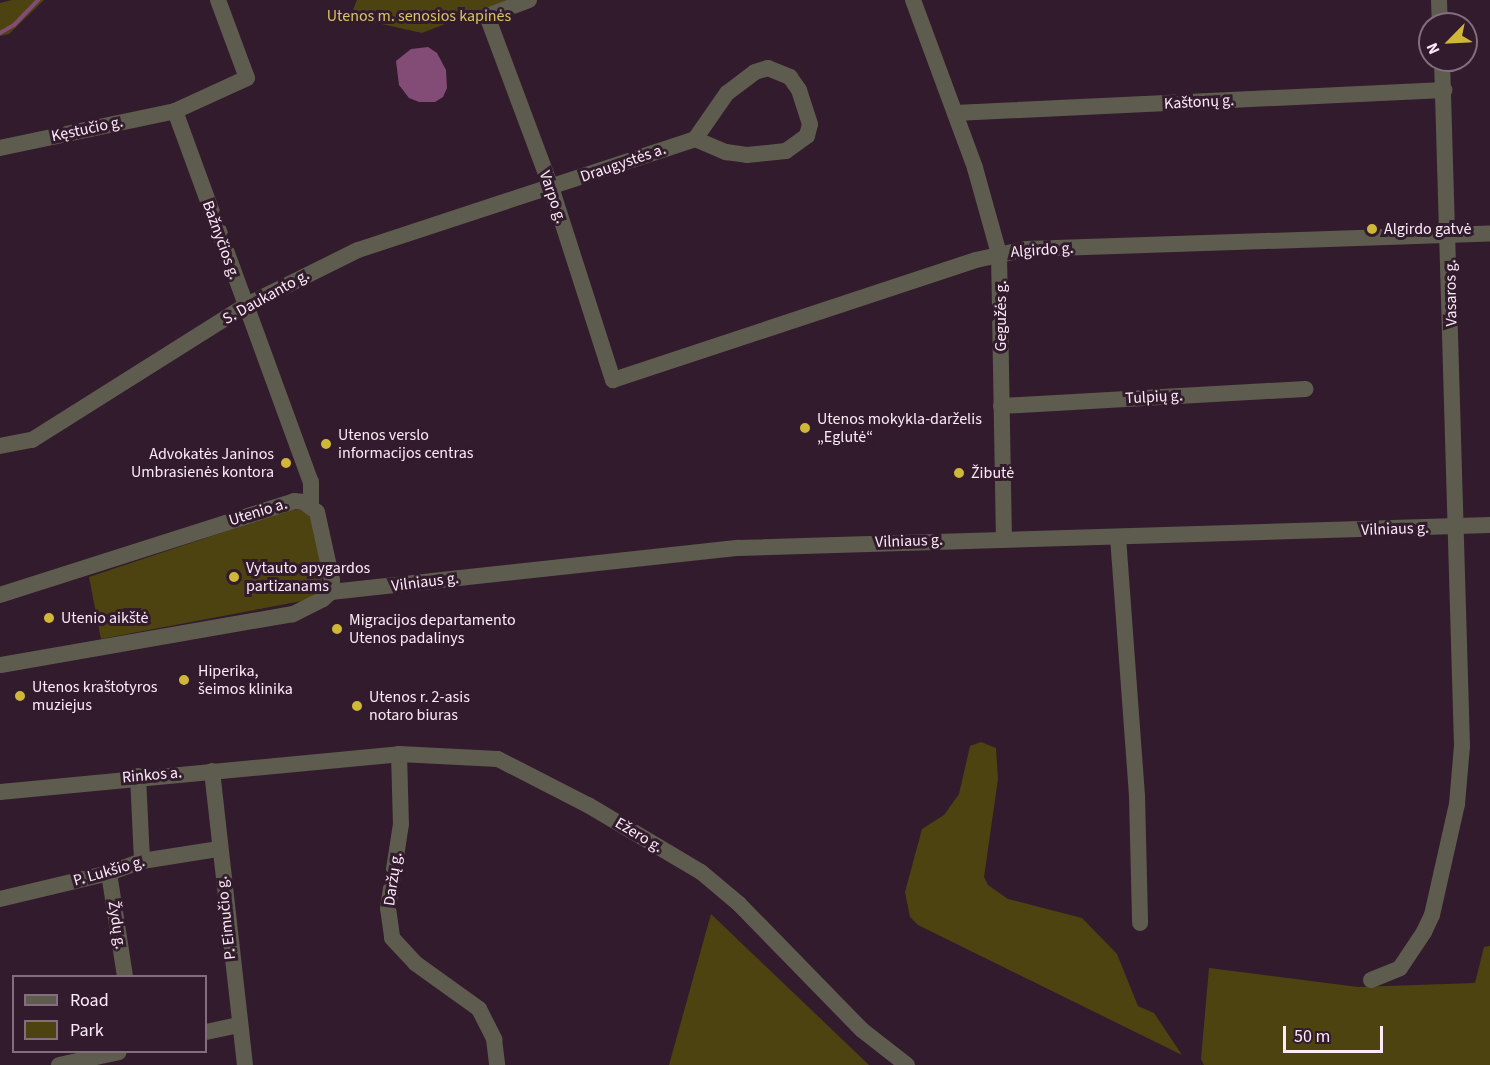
<!DOCTYPE html>
<meta charset="utf-8">
<style>
body{margin:0}
#map{position:relative;width:1490px;height:1065px;overflow:hidden;background:#321b2d;font-family:"Source Sans 3",sans-serif}
div>[style]{position:absolute}
.green>*{inset:0;background:#4c4310}
.water>*{inset:0;background:#824c76}
.stream>*{height:4px;margin:-2px;padding:0 2px;transform-origin:2px;border-radius:2px;background:#824c76}
.street>*{height:16px;margin:-8px;padding:0 8px;transform-origin:8px;border-radius:8px;background:#5e5c4e}
.dots>*{width:16px;height:16px;translate:-50% -50%;box-sizing:border-box;border:3px solid #321b2d;border-radius:50%}
span{translate:-50% -50%;white-space:nowrap;text-align:center;line-height:1.15;-webkit-text-stroke:6px #321b2d;paint-order:stroke}
.park-label{font-size:16px;color:#d9c561}
.street-label{font-size:16px;color:#fcebf7}
.poi-label{font-size:16px;color:#fcebf7}
.left{translate:0 -50%;text-align:left}
.right{translate:-100% -50%;text-align:right}
.legend{position:absolute;left:12px;top:975px;width:195px;height:78px;box-sizing:border-box;background:#321b2d;border:2px solid #836e7e;margin:0;padding:8px 10px;list-style:none;font-size:18px;color:#fcebf7}
.legend li{display:flex;align-items:center;gap:12px;height:30px}
.legend b{width:30px;border:2px solid #836e7e}
.north{position:absolute;left:1418px;top:12px;width:60px;height:60px;box-sizing:border-box;background:#321b2d;border:2px solid #836e7e;border-radius:50%;rotate:246deg;font-size:16px;font-weight:700;line-height:24px;text-align:center;color:#fcebf7}
.north::after{content:'';display:block;margin:auto;width:21px;height:27px;background:#cfb837;clip-path:polygon(50% 0,100% 100%,50% 72%,0 100%)}
.scale{position:absolute;left:1283px;top:1026px;width:100px;height:27px;box-sizing:border-box;border:3px solid #fcebf7;border-top:0;padding-left:8px;font-size:18px;line-height:21px;white-space:nowrap;color:#fcebf7;-webkit-text-stroke:4px #321b2d;paint-order:stroke}
</style>
<div id="map">
<div class="green">
<i style="clip-path:polygon(12px 0,44px 0,9px 34px,0 36px,0 3px)"></i>
<i style="clip-path:polygon(357px 0,507px 0,422px 33px,350px 17px)"></i>
<i style="clip-path:polygon(290px 510px,304px 510px,314px 523px,323px 577px,317px 592px,307px 600px,101px 639px,89px 577px)"></i>
<i style="clip-path:polygon(981px 742px,996px 748px,998px 779px,984px 877px,988px 885px,1008px 899px,1082px 918px,1117px 954px,1138px 1006px,1154px 1013px,1182px 1055px,918px 925px,910px 917px,905px 892px,922px 829px,944px 815px,959px 794px,970px 746px)"></i>
<i style="clip-path:polygon(711px 914px,869px 1065px,669px 1065px)"></i>
<i style="clip-path:polygon(1490px 946px,1490px 1065px,1204px 1065px,1201px 1059px,1209px 968px,1358px 987px,1475px 983px,1484px 947px)"></i>
</div>
<div class="water">
<i style="clip-path:polygon(428px 47px,437px 53px,446px 70px,447px 88px,443px 97px,435px 102px,419px 102px,409px 98px,399px 85px,396px 61px,411px 49px)"></i>
</div>
<div class="stream">
<i style="left:0;top:33px;width:16px;rotate:-30deg"></i>
<i style="left:14px;top:25px;width:35px;rotate:-46deg"></i>
</div>
<div class="street">
<i style="left:529px;top:0;width:45px;rotate:159.1deg"></i>
<i style="left:487px;top:16px;width:183px;rotate:69.5deg"></i>
<i style="left:551px;top:187px;width:203px;rotate:72.2deg"></i>
<i style="left:613px;top:380px;width:382px;rotate:-18.3deg"></i>
<i style="left:976px;top:260px;width:51px;rotate:-12.4deg"></i>
<i style="left:1026px;top:249px;width:464px;rotate:-1.9deg"></i>
<i style="left:913px;top:0;width:179px;rotate:69.7deg"></i>
<i style="left:975px;top:168px;width:89px;rotate:74.4deg"></i>
<i style="left:999px;top:254px;width:284px;rotate:89deg"></i>
<i style="left:1439px;top:0;width:24px;rotate:88deg"></i>
<i style="left:175px;top:111px;width:395px;rotate:69.9deg"></i>
<i style="left:311px;top:482px;width:24px;rotate:90deg"></i>
<i style="left:955px;top:113px;width:490px;rotate:-2.7deg"></i>
<i style="left:0;top:148px;width:179px;rotate:-11.9deg"></i>
<i style="left:175px;top:111px;width:79px;rotate:-24.6deg"></i>
<i style="left:247px;top:78px;width:83px;rotate:-110.4deg"></i>
<i style="left:1001px;top:406px;width:305px;rotate:-3.2deg"></i>
<i style="left:0;top:446px;width:33px;rotate:-11deg"></i>
<i style="left:32px;top:440px;width:252px;rotate:-32.2deg"></i>
<i style="left:245px;top:306px;width:126px;rotate:-26.4deg"></i>
<i style="left:358px;top:250px;width:355px;rotate:-18.2deg"></i>
<i style="left:695px;top:139px;width:34px;rotate:23deg"></i>
<i style="left:726px;top:152px;width:21px;rotate:8deg"></i>
<i style="left:747px;top:155px;width:39px;rotate:-6deg"></i>
<i style="left:786px;top:151px;width:26px;rotate:-36deg"></i>
<i style="left:807px;top:136px;width:12px;rotate:-76deg"></i>
<i style="left:810px;top:124px;width:36px;rotate:-108deg"></i>
<i style="left:799px;top:90px;width:16px;rotate:-125deg"></i>
<i style="left:790px;top:77px;width:24px;rotate:-158deg"></i>
<i style="left:768px;top:68px;width:14px;rotate:163deg"></i>
<i style="left:755px;top:72px;width:35px;rotate:143deg"></i>
<i style="left:727px;top:93px;width:56px;rotate:124.8deg"></i>
<i style="left:1118px;top:537px;width:260px;rotate:85.8deg"></i>
<i style="left:1137px;top:796px;width:127px;rotate:88.6deg"></i>
<i style="left:331px;top:592px;width:410px;rotate:-6.2deg"></i>
<i style="left:739px;top:548px;width:751px;rotate:-1.75deg"></i>
<i style="left:0;top:595px;width:309px;rotate:-17.7deg"></i>
<i style="left:294px;top:501px;width:10px;rotate:6deg"></i>
<i style="left:304px;top:502px;width:16px;rotate:38deg"></i>
<i style="left:317px;top:512px;width:70px;rotate:77.6deg"></i>
<i style="left:332px;top:580px;width:12px;rotate:95deg"></i>
<i style="left:331px;top:592px;width:11px;rotate:139deg"></i>
<i style="left:323px;top:599px;width:34px;rotate:153deg"></i>
<i style="left:293px;top:614px;width:297px;rotate:170.1deg"></i>
<i style="left:399px;top:754px;width:70px;rotate:88.4deg"></i>
<i style="left:401px;top:824px;width:85px;rotate:98.8deg"></i>
<i style="left:388px;top:908px;width:30px;rotate:82deg"></i>
<i style="left:392px;top:938px;width:34px;rotate:47deg"></i>
<i style="left:415px;top:963px;width:79px;rotate:35.7deg"></i>
<i style="left:479px;top:1009px;width:34px;rotate:63deg"></i>
<i style="left:494px;top:1039px;width:26px;rotate:83deg"></i>
<i style="left:212px;top:771px;width:296px;rotate:83.6deg"></i>
<i style="left:138px;top:776px;width:85px;rotate:87.3deg"></i>
<i style="left:0;top:792px;width:401px;rotate:-5.4deg"></i>
<i style="left:399px;top:754px;width:99px;rotate:2.9deg"></i>
<i style="left:498px;top:759px;width:101px;rotate:27.1deg"></i>
<i style="left:588px;top:805px;width:131px;rotate:30.7deg"></i>
<i style="left:701px;top:872px;width:50px;rotate:40.1deg"></i>
<i style="left:739px;top:904px;width:176px;rotate:45.7deg"></i>
<i style="left:862px;top:1030px;width:57px;rotate:37.9deg"></i>
<i style="left:109px;top:873px;width:104px;rotate:81.2deg"></i>
<i style="left:0;top:899px;width:112px;rotate:-13.4deg"></i>
<i style="left:109px;top:873px;width:35px;rotate:-20deg"></i>
<i style="left:142px;top:861px;width:78px;rotate:-8.9deg"></i>
<i style="left:1371px;top:980px;width:31px;rotate:-22deg"></i>
<i style="left:1400px;top:968px;width:43px;rotate:-56.3deg"></i>
<i style="left:1424px;top:932px;width:19px;rotate:-65deg"></i>
<i style="left:1432px;top:915px;width:114px;rotate:-77.3deg"></i>
<i style="left:1457px;top:804px;width:58px;rotate:-85.1deg"></i>
<i style="left:1462px;top:746px;width:686px;rotate:-91.67deg"></i>
<i style="left:206px;top:1032px;width:34px;rotate:-12deg"></i>
<i style="left:59px;top:1065px;width:61px;rotate:-12.2deg"></i>
</div>
<div class="dots">
<i style="left:1372px;top:229px;background:#cfb837"></i>
<i style="left:805px;top:428px;background:#cfb837"></i>
<i style="left:326px;top:444px;background:#cfb837"></i>
<i style="left:286px;top:463px;background:#cfb837"></i>
<i style="left:959px;top:473px;background:#cfb837"></i>
<i style="left:234px;top:577px;background:#cfb837"></i>
<i style="left:49px;top:618px;background:#cfb837"></i>
<i style="left:337px;top:629px;background:#cfb837"></i>
<i style="left:184px;top:680px;background:#cfb837"></i>
<i style="left:20px;top:696px;background:#cfb837"></i>
<i style="left:357px;top:706px;background:#cfb837"></i>
</div>
<div class="park-label">
<span style="left:419px;top:16px">Utenos m. senosios kapinės</span>
</div>
<div class="street-label">
<span style="left:1199px;top:102px;rotate:-3deg">Kaštonų g.</span>
<span style="left:87px;top:129px;rotate:-12deg">Kęstučio g.</span>
<span style="left:623px;top:163px;rotate:-19deg">Draugystės a.</span>
<span style="left:553px;top:197px;rotate:71deg">Varpo g.</span>
<span style="left:221px;top:240px;rotate:70deg">Bažnyčios g.</span>
<span style="left:1042px;top:250px;rotate:-4deg">Algirdo g.</span>
<span style="left:1451px;top:293px;rotate:-91deg">Vasaros g.</span>
<span style="left:266px;top:297px;rotate:-29deg">S. Daukanto g.</span>
<span style="left:1001px;top:316px;rotate:-90deg">Gegužės g.</span>
<span style="left:1154px;top:397px;rotate:-3deg">Tulpių g.</span>
<span style="left:258px;top:512px;rotate:-17deg">Utenio a.</span>
<span style="left:1395px;top:529px;rotate:-2deg">Vilniaus g.</span>
<span style="left:909px;top:541px;rotate:-2deg">Vilniaus g.</span>
<span style="left:425px;top:582px;rotate:-7deg">Vilniaus g.</span>
<span style="left:152px;top:775px;rotate:-5deg">Rinkos a.</span>
<span style="left:639px;top:835px;rotate:31deg">Ežero g.</span>
<span style="left:109px;top:871px;rotate:-16deg">P. Lukšio g.</span>
<span style="left:393px;top:879px;rotate:-82deg">Daržų g.</span>
<span style="left:226px;top:918px;rotate:-96deg">P. Eimučio g.</span>
<span style="left:117px;top:925px;rotate:81deg">Žydų g.</span>
</div>
<div class="poi-label">
<span class="left" style="left:1384px;top:229px">Algirdo gatvė</span>
<span class="left" style="left:817px;top:428px">Utenos mokykla-darželis<br>„Eglutė“</span>
<span class="left" style="left:338px;top:444px">Utenos verslo<br>informacijos centras</span>
<span class="right" style="left:274px;top:463px">Advokatės Janinos<br>Umbrasienės kontora</span>
<span class="left" style="left:971px;top:473px">Žibutė</span>
<span class="left" style="left:246px;top:577px">Vytauto apygardos<br>partizanams</span>
<span class="left" style="left:61px;top:618px">Utenio aikštė</span>
<span class="left" style="left:349px;top:629px">Migracijos departamento<br>Utenos padalinys</span>
<span class="left" style="left:198px;top:680px">Hiperika,<br>šeimos klinika</span>
<span class="left" style="left:32px;top:696px">Utenos kraštotyros<br>muziejus</span>
<span class="left" style="left:369px;top:706px">Utenos r. 2-asis<br>notaro biuras</span>
</div>
<ul class="legend">
<li><b style="height:8px;background:#5e5c4e"></b>Road</li>
<li><b style="height:16px;background:#4c4310"></b>Park</li>
</ul>
<div class="north">N</div>
<div class="scale">50 m</div>
</div>
